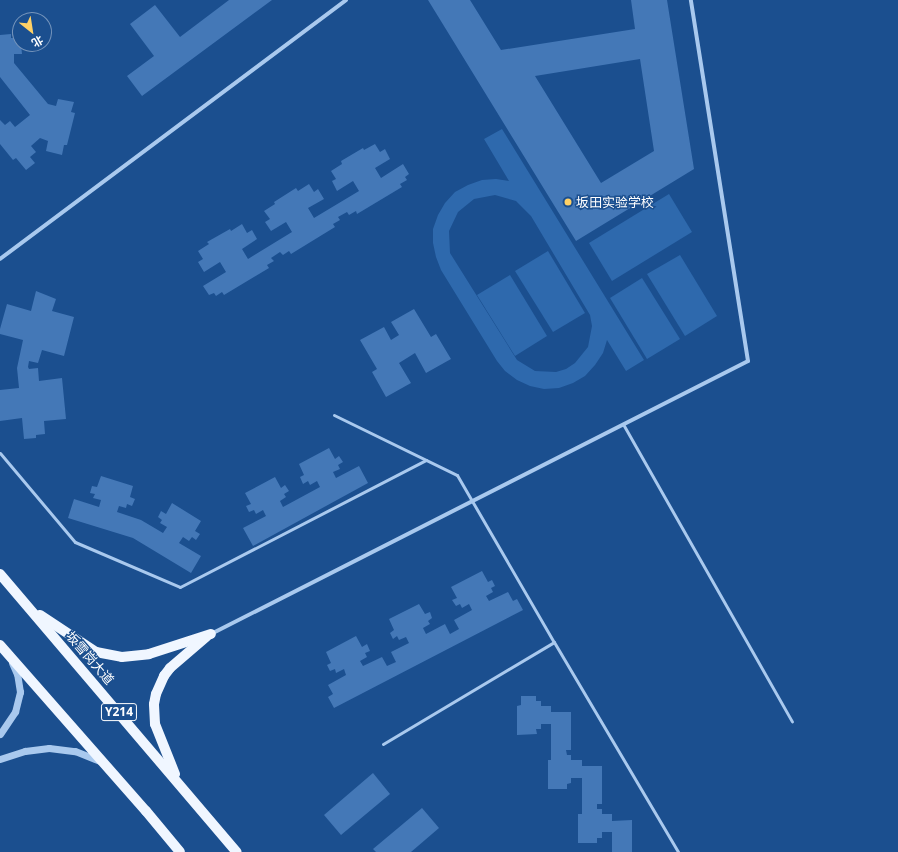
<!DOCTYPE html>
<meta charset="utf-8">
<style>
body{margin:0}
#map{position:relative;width:898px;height:852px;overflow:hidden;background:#1b4f8f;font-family:"Noto Sans","Noto Sans SC",sans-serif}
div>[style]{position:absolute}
.green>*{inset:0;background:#2e69ad}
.building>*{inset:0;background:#4478b7}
.service>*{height:3px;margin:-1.5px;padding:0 1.5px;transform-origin:1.5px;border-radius:1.5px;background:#a9c9ee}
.minor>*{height:4px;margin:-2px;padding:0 2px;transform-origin:2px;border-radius:2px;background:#a9c9ee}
.tertiary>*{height:7px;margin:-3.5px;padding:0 3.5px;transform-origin:3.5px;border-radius:3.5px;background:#a9c9ee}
.primary>*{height:10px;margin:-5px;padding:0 5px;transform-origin:5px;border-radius:5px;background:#f0f6ff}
.dots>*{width:11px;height:11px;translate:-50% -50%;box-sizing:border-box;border:2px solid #1b4f8f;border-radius:50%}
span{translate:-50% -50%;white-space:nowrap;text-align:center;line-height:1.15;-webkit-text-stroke:3px #1b4f8f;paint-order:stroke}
.shield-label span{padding:1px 3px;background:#1b4f8f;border:1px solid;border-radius:3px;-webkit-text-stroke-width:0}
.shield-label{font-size:12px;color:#fff;font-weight:700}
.poi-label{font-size:13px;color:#fff}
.left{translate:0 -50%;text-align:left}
.street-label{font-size:13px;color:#fff}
.north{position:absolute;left:12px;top:12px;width:40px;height:40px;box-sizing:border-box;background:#1b4f8f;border:1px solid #7695bc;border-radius:50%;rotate:150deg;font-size:11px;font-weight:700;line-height:16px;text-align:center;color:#fff}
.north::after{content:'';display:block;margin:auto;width:14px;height:18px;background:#ffd166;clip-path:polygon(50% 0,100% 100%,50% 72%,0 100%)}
</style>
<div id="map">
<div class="green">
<i style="clip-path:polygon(evenodd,502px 129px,644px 360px,626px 371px,607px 340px,603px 353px,595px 365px,585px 376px,573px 383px,559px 388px,544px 389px,530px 386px,517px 380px,505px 371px,497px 361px,441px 270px,436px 257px,433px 243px,433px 229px,438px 215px,445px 203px,455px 192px,468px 185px,482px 180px,496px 179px,509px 181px,484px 139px,502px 129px,495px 195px,516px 201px,531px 216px,590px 315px,592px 326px,588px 347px,575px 363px,566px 369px,556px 372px,535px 371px,517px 360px,450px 253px,449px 231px,458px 212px,474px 199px,495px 195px)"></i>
<i style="clip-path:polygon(669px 194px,692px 232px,612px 281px,589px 243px)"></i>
<i style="clip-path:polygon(548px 251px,585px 313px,553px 332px,515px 271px)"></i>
<i style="clip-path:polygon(680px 255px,717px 316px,685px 336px,647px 274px)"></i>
<i style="clip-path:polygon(510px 275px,547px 336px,515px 356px,477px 295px)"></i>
<i style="clip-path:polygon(642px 278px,680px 339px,647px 359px,610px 298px)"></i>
</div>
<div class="building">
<i style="clip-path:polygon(229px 0,272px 0,142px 96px,127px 76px,154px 56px,130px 24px,155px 5px,180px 37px)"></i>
<i style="clip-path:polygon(evenodd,428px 0,470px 0,501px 50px,635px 29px,631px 0,667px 0,694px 169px,576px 241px,428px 0,640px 59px,654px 151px,601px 183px,535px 76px,640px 59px)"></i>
<i style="clip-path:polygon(11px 34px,11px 38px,20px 38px,21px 44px,22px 54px,14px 54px,14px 63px,48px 104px,56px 106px,58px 99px,74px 102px,71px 112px,75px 113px,67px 145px,64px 145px,62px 155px,46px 151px,48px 141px,40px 138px,31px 146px,36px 152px,30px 157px,35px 163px,26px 170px,16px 158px,13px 160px,0 144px,0 120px,5px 125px,10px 121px,15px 127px,30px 115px,0 77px,0 35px)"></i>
<i style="clip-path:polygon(375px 144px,380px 152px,385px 149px,390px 159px,375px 168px,381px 178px,403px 164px,409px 174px,405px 177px,407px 180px,400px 184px,402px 187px,357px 214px,356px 211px,349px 215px,347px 212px,338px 217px,340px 220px,333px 224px,335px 227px,291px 254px,289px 251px,283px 255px,280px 252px,271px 258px,274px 261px,267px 265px,269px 268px,224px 295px,222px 292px,216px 296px,214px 293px,209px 295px,203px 286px,226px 272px,220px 262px,204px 272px,198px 262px,203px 259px,198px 251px,209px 244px,207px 242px,230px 229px,231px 231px,242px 224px,247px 233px,252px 230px,257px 239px,242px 249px,248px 259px,292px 232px,286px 222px,271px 231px,265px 222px,270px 219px,264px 211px,275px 204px,274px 202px,296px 188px,298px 191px,309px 184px,314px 192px,318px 189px,324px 199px,308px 208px,314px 218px,359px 191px,353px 181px,337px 191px,332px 181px,336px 179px,331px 171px,342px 164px,341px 161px,363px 148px,364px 150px)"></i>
<i style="clip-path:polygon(36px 291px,56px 299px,52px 311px,74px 317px,64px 356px,42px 350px,38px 363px,29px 361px,28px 367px,29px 369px,38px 368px,39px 381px,62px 378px,66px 419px,44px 421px,45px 434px,36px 435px,36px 438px,24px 439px,22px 418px,0 421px,0 390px,19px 388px,17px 368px,23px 340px,0 334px,0 329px,7px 304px,31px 311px)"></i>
<i style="clip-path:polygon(414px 309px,431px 337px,436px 334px,451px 359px,426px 373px,415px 353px,399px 363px,411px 383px,386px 397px,372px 372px,377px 369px,360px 340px,384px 327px,391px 340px,399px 335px,391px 322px)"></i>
<i style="clip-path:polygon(329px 448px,335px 459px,339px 456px,343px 462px,338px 465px,340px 469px,333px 472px,336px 478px,359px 466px,368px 483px,253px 546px,243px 528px,266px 516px,263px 510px,256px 514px,254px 510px,249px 512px,246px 506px,251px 504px,245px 493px,275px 477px,281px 488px,285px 485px,289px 491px,284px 494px,286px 497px,280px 501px,283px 507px,320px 487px,317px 481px,310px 485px,308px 481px,303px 484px,300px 477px,304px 475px,299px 464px)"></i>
<i style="clip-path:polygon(101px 476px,133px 486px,130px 497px,135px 499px,132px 506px,127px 504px,126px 508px,119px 506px,117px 512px,141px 520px,163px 533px,167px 527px,160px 523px,162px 520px,158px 517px,161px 511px,166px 514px,172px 503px,201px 521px,195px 531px,200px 534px,196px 540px,192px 537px,189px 541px,183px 537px,179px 543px,201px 556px,191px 573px,133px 538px,68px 518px,74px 499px,99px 507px,101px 500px,93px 498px,95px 494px,90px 493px,92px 486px,97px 487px)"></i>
<i style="clip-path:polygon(482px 571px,488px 582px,492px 580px,495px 586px,491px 588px,493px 592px,486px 596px,489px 601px,508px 592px,513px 601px,517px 599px,523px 610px,334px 708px,328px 697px,333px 694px,328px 685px,346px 675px,344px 669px,336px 673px,335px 669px,330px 671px,327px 665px,331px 663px,326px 652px,356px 636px,362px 647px,367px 644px,370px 651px,365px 653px,367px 657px,360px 661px,363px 666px,382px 657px,387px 666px,396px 662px,391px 652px,409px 643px,406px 637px,399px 640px,397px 636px,393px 639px,390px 633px,394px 630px,389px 619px,419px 604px,425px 614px,430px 612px,432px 618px,428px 621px,430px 624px,423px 628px,426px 634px,445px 624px,450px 634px,459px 629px,454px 620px,472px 610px,469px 604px,462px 608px,460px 604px,456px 606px,452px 600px,457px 598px,451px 587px)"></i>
<i style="clip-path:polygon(521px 696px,536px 696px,536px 701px,541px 701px,541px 706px,551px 706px,551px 712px,571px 712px,571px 750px,566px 750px,567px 755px,571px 755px,571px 760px,582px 760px,582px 766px,602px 766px,602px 804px,597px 804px,597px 809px,602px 809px,602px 814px,612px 814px,612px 821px,632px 820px,632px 852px,612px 852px,612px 832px,602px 832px,602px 838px,597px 838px,597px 843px,578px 843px,578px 814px,582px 814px,582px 778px,571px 778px,571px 783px,567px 784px,567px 789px,548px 789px,548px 760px,551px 760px,551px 724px,541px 724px,541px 729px,536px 729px,537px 734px,517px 735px,517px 706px,521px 705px)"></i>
<i style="clip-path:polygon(373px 773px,390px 794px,341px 835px,324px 815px)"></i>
<i style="clip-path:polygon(422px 808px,439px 828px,411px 852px,376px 852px,373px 849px)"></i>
</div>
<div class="service">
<i style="left:334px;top:415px;width:137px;rotate:26deg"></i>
<i style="left:457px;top:475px;width:193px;rotate:59.9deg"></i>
<i style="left:554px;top:642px;width:244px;rotate:59.4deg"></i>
<i style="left:623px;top:424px;width:342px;rotate:60.4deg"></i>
<i style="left:0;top:453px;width:116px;rotate:49.9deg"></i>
<i style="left:75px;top:542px;width:114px;rotate:23.2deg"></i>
<i style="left:180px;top:587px;width:277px;rotate:-27.3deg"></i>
<i style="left:383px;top:744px;width:199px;rotate:-30.8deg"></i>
</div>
<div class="minor">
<i style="left:0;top:259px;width:432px;rotate:-36.8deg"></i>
<i style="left:211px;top:634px;width:602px;rotate:-26.95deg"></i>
<i style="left:748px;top:361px;width:365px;rotate:-99deg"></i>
</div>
<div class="tertiary">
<i style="left:0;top:734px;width:27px;rotate:-56deg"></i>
<i style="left:15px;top:712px;width:21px;rotate:-76deg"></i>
<i style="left:20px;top:692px;width:18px;rotate:-99deg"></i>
<i style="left:17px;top:674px;width:12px;rotate:-114deg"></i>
<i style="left:0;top:759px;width:26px;rotate:-18deg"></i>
<i style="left:25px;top:751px;width:24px;rotate:-7deg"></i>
<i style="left:49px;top:748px;width:26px;rotate:7deg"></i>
<i style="left:75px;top:751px;width:29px;rotate:22deg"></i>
</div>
<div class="primary">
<i style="left:0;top:574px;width:365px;rotate:49.6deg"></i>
<i style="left:40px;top:615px;width:67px;rotate:33.5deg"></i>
<i style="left:96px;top:652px;width:26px;rotate:11deg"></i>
<i style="left:122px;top:657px;width:27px;rotate:-6deg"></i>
<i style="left:149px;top:654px;width:65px;rotate:-17.9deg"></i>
<i style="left:0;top:645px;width:221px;rotate:48.7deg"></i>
<i style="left:146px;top:811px;width:53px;rotate:50.3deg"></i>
<i style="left:175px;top:774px;width:54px;rotate:-111.8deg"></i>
<i style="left:155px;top:724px;width:20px;rotate:-93deg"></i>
<i style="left:154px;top:704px;width:10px;rotate:-79deg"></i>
<i style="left:156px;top:694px;width:20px;rotate:-66deg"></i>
<i style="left:164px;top:676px;width:10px;rotate:-53deg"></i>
<i style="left:170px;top:668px;width:48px;rotate:-40.7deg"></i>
</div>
<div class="dots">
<i style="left:568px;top:202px;background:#ffd166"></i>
</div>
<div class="shield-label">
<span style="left:119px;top:712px">Y214</span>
</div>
<div class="poi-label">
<span class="left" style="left:576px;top:202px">坂田实验学校</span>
</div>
<div class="street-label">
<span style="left:90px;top:658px;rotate:49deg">坂雪岗大道</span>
</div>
<div class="north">北</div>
</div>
